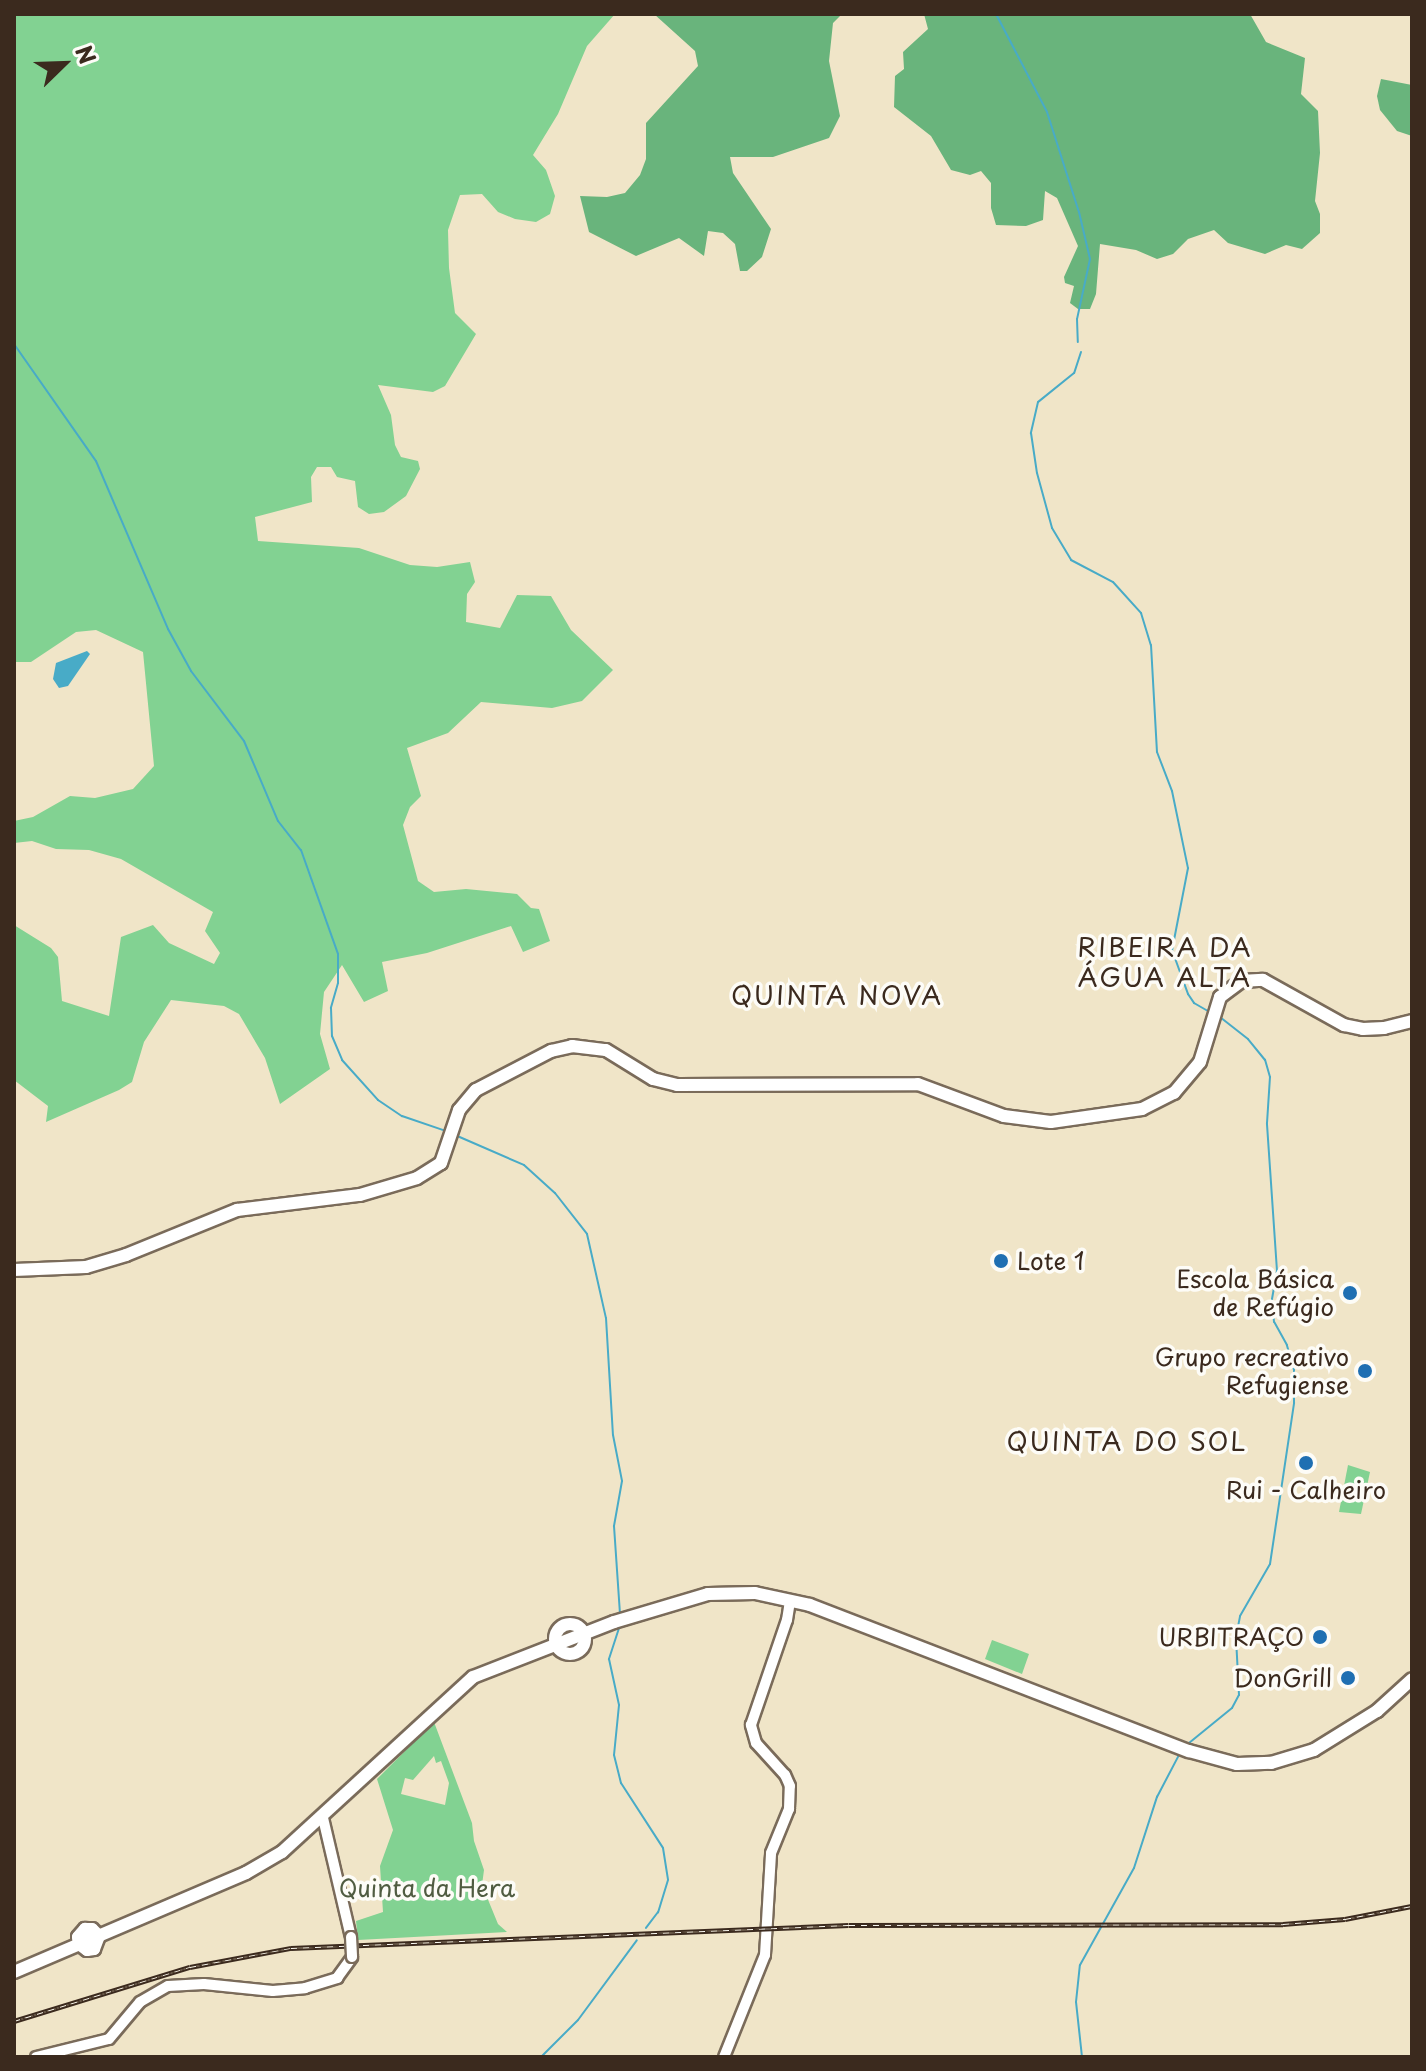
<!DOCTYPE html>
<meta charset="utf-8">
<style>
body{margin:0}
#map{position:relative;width:1426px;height:2071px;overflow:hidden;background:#f0e5c8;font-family:"Playpen Sans",sans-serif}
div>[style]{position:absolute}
.green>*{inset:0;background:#82d292}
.forest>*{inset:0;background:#69b47c}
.water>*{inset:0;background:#48abc7}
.stream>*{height:2px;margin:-1px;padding:0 1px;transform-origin:1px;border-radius:1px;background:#48abc7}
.roads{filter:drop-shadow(2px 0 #7a6b5a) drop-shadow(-2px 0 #7a6b5a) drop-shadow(0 2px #7a6b5a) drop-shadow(0 -2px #7a6b5a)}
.minor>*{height:10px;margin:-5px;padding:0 5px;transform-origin:5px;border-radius:5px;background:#fff}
.major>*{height:12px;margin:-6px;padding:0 6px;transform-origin:6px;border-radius:6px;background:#fff}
.major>.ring{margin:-6px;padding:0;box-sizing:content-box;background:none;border:12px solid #fff;border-radius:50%}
.rail>*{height:5px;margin-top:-2.5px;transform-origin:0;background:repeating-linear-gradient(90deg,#fdfcf7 0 6px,#3b2a1e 0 12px);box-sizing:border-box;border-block:2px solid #3b2a1e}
.bridges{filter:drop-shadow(2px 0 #7a6b5a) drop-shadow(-2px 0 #7a6b5a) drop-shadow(0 2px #7a6b5a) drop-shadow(0 -2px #7a6b5a)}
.minor-bridge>*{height:10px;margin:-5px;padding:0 5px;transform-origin:5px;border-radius:5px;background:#fff}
.dots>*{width:22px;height:22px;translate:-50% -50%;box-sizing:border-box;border:4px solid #fdfcf7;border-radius:50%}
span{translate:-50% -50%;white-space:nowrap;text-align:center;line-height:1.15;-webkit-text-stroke:7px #fdfcf7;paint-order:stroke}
.poi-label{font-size:24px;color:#3b2a1e}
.left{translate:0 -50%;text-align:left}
.right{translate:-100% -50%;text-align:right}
.park-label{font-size:24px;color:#505c41}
.neighbourhood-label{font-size:26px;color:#3b2a1e;letter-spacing:2px}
.frame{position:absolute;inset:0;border:16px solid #3b2a1e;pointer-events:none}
.north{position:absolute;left:24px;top:24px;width:80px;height:80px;-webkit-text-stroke:6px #fdfcf7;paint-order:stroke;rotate:67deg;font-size:22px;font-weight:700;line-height:32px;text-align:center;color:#3b2a1e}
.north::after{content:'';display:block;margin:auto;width:28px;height:36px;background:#3b2a1e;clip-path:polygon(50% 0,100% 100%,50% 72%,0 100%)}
</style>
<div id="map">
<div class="green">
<i style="clip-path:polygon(14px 14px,615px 14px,587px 46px,558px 114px,533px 155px,546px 170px,555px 196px,550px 214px,536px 222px,515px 219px,498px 212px,482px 194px,460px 195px,448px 230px,449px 268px,455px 313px,476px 334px,445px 386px,433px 392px,378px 385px,391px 415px,395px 445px,401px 457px,418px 461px,420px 469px,406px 496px,384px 512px,369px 514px,358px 507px,355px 481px,337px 477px,331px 467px,317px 467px,311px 477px,312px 502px,255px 517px,258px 541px,359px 548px,410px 565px,437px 567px,470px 562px,475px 582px,467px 594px,466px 622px,500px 628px,517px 595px,551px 596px,571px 630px,613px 670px,582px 701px,552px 708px,481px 702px,448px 733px,407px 748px,421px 796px,410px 807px,403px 825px,418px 881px,434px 892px,466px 889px,517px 894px,531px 908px,539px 909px,550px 941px,523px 952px,511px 926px,427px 953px,382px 962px,388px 991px,364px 1002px,342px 965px,324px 992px,320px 1034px,330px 1069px,280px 1104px,265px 1058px,239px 1014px,224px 1006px,171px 1000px,144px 1042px,132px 1082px,119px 1090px,46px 1122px,48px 1106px,14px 1080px,14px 925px,51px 948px,58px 957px,62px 1001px,109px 1016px,121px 937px,153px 925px,169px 943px,214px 964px,220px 953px,205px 931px,213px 912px,121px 859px,89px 850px,56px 849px,32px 841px,14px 843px,14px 821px,33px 817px,70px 796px,95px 798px,133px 789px,154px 766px,143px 652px,96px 630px,76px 632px,31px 662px,14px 662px)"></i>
<i style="clip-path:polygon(1348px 1465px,1370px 1472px,1361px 1514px,1339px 1512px)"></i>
<i style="clip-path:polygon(992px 1640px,1029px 1654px,1022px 1674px,985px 1659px)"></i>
<i style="clip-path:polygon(evenodd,434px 1722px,472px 1823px,474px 1841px,484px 1870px,482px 1885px,498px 1924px,507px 1932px,358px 1940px,356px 1921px,383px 1912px,380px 1866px,393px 1830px,377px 1779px,434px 1722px,434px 1756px,436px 1763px,441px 1761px,449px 1783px,445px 1805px,401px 1794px,405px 1778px,413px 1780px,434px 1756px)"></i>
</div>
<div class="forest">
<i style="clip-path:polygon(654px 14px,842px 14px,833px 23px,829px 61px,840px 116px,829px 138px,773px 157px,730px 157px,733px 173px,771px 229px,762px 257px,747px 271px,740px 271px,735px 244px,723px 233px,708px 231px,704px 256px,679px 238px,636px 256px,589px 232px,580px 196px,607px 197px,625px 193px,640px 175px,646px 159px,646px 123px,698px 66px,695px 51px)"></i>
<i style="clip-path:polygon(924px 14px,1250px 14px,1266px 42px,1305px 58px,1301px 94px,1318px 111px,1320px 153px,1315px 201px,1320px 214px,1320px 233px,1302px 249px,1286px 245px,1265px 254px,1228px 243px,1214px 230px,1188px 239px,1173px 254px,1157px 259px,1136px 250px,1100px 244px,1096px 294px,1090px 309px,1078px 309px,1070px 303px,1074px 286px,1065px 283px,1064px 277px,1078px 246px,1057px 198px,1045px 191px,1043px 220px,1026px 226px,996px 225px,991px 208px,991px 183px,981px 171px,970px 175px,951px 170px,931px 136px,894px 107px,895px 76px,904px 69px,903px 52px,928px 29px)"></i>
<i style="clip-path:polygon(1381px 79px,1412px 85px,1412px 136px,1397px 131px,1380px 110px,1377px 96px)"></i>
</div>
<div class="water">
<i style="clip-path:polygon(87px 651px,90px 654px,68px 686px,59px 688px,53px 679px,56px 663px)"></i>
</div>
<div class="stream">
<i style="left:996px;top:14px;width:110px;rotate:62.5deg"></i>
<i style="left:1047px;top:112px;width:105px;rotate:72.3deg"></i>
<i style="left:1079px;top:212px;width:48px;rotate:76.8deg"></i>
<i style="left:1090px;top:259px;width:61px;rotate:102.2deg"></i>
<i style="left:1077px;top:319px;width:23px;rotate:88deg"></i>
<i style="left:14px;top:344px;width:143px;rotate:55deg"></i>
<i style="left:96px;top:461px;width:183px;rotate:66.8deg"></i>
<i style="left:168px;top:629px;width:48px;rotate:61.3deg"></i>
<i style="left:191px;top:671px;width:88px;rotate:52.9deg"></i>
<i style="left:244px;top:741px;width:87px;rotate:67deg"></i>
<i style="left:278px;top:821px;width:37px;rotate:52deg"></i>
<i style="left:301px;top:850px;width:110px;rotate:70.4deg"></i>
<i style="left:338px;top:954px;width:29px;rotate:90deg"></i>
<i style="left:338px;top:983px;width:26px;rotate:106deg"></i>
<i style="left:331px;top:1008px;width:28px;rotate:88deg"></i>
<i style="left:332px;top:1036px;width:26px;rotate:67deg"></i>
<i style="left:342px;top:1060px;width:54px;rotate:48deg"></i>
<i style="left:378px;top:1100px;width:29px;rotate:34deg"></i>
<i style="left:402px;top:1116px;width:46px;rotate:18.8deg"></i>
<i style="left:1081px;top:352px;width:22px;rotate:108deg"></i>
<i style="left:1074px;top:373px;width:46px;rotate:141.1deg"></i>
<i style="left:1038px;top:402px;width:32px;rotate:103deg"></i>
<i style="left:1031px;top:433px;width:40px;rotate:81.5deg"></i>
<i style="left:1037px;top:473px;width:57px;rotate:74.7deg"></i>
<i style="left:1052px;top:528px;width:37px;rotate:59deg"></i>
<i style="left:1071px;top:560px;width:47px;rotate:27.6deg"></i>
<i style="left:1113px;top:582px;width:42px;rotate:47.9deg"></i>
<i style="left:1141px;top:613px;width:34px;rotate:73deg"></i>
<i style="left:1151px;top:645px;width:107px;rotate:86.8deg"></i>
<i style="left:1157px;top:752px;width:42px;rotate:69deg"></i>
<i style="left:1172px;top:791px;width:79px;rotate:78.3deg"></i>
<i style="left:1188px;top:868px;width:84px;rotate:101deg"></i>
<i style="left:1172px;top:950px;width:47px;rotate:70deg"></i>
<i style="left:1188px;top:994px;width:11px;rotate:56deg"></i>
<i style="left:1194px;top:1003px;width:20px;rotate:30deg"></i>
<i style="left:455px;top:1135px;width:75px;rotate:23.5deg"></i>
<i style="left:524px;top:1165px;width:42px;rotate:42.1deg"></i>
<i style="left:555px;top:1193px;width:52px;rotate:52deg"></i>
<i style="left:587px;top:1234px;width:86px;rotate:77.3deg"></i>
<i style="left:606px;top:1318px;width:117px;rotate:86.6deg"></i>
<i style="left:613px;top:1435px;width:47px;rotate:78.9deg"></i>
<i style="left:622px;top:1481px;width:46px;rotate:100.1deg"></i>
<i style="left:614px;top:1526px;width:89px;rotate:86.1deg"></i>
<i style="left:620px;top:1625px;width:36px;rotate:108deg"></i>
<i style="left:609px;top:1659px;width:47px;rotate:77.7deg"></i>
<i style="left:619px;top:1705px;width:50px;rotate:95.7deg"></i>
<i style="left:614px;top:1755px;width:29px;rotate:76deg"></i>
<i style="left:621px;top:1783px;width:77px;rotate:57.1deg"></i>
<i style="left:663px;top:1848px;width:32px;rotate:81deg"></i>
<i style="left:668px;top:1880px;width:34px;rotate:107deg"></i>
<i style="left:658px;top:1912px;width:20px;rotate:127deg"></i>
<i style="left:1189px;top:1743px;width:55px;rotate:-39.1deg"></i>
<i style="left:1232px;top:1708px;width:15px;rotate:-62deg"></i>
<i style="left:1239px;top:1695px;width:58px;rotate:-93deg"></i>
<i style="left:1236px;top:1637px;width:21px;rotate:-79deg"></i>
<i style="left:1240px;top:1616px;width:60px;rotate:-60deg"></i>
<i style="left:1270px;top:1564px;width:163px;rotate:-81.5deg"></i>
<i style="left:1294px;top:1403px;width:33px;rotate:-90deg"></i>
<i style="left:1294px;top:1370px;width:26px;rotate:-106deg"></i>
<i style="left:1287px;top:1345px;width:26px;rotate:-119deg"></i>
<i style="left:1274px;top:1322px;width:23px;rotate:-95deg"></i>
<i style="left:1272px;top:1299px;width:28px;rotate:-80deg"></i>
<i style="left:1277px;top:1271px;width:148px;rotate:-93.9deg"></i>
<i style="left:1267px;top:1123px;width:46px;rotate:-86.3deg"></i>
<i style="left:1270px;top:1077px;width:18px;rotate:-106deg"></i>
<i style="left:1265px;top:1060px;width:27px;rotate:-129deg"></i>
<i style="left:1248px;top:1039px;width:34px;rotate:-142deg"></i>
<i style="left:541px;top:2057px;width:52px;rotate:-45deg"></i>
<i style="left:578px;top:2020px;width:99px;rotate:-53.6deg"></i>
<i style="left:1082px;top:2057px;width:55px;rotate:-96.2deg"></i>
<i style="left:1076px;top:2002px;width:37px;rotate:-84deg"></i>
<i style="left:1080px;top:1965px;width:111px;rotate:-60.9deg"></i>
<i style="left:1134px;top:1868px;width:75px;rotate:-72.1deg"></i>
<i style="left:1157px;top:1797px;width:47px;rotate:-62.4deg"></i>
</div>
<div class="roads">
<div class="minor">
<i style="left:323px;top:1818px;width:122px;rotate:76.8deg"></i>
<i style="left:36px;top:2057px;width:75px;rotate:-13.9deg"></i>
<i style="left:109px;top:2039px;width:48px;rotate:-50deg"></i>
<i style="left:140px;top:2002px;width:32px;rotate:-30deg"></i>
<i style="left:168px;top:1986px;width:36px;rotate:-3deg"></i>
<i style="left:204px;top:1984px;width:69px;rotate:5.8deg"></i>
<i style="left:273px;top:1991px;width:32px;rotate:-5deg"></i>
<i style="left:305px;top:1988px;width:34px;rotate:-17deg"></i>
<i style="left:337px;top:1978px;width:26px;rotate:-54deg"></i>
<i style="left:724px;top:2057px;width:110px;rotate:-68.1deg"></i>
<i style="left:765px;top:1955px;width:102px;rotate:-86.6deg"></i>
<i style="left:771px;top:1853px;width:48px;rotate:-67.8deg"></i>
<i style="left:789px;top:1809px;width:23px;rotate:-88deg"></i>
<i style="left:790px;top:1786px;width:12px;rotate:-114deg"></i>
<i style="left:785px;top:1775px;width:43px;rotate:-132.2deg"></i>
<i style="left:756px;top:1743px;width:19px;rotate:-106deg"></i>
<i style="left:751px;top:1725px;width:111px;rotate:-71.1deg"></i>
<i style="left:787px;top:1620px;width:20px;rotate:-81deg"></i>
</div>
<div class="major">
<i style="left:14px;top:1270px;width:72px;rotate:-2.4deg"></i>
<i style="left:86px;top:1267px;width:42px;rotate:-16.7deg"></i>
<i style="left:126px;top:1255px;width:120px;rotate:-22.1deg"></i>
<i style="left:237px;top:1210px;width:124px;rotate:-7deg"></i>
<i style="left:360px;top:1195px;width:59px;rotate:-16.6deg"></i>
<i style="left:417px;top:1178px;width:28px;rotate:-32deg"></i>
<i style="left:441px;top:1163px;width:56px;rotate:-71.2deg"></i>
<i style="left:459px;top:1110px;width:26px;rotate:-50deg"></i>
<i style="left:476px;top:1090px;width:85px;rotate:-27.5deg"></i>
<i style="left:551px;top:1051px;width:22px;rotate:-13deg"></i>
<i style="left:572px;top:1046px;width:34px;rotate:7deg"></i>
<i style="left:606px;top:1050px;width:55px;rotate:31.7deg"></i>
<i style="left:653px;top:1079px;width:25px;rotate:14deg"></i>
<i style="left:677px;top:1085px;width:241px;rotate:-0.2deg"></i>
<i style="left:918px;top:1084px;width:92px;rotate:20.4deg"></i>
<i style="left:1004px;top:1116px;width:47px;rotate:7.3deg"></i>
<i style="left:1051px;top:1122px;width:92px;rotate:-8.1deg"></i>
<i style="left:1142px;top:1109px;width:36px;rotate:-27deg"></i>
<i style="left:1174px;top:1093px;width:40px;rotate:-50deg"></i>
<i style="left:1200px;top:1062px;width:68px;rotate:-72.9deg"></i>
<i style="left:1220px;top:997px;width:26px;rotate:-37deg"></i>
<i style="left:1241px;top:981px;width:22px;rotate:-3deg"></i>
<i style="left:1263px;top:980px;width:93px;rotate:29.1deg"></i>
<i style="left:1344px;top:1025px;width:19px;rotate:12deg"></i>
<i style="left:1363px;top:1029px;width:21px;rotate:-3deg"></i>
<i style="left:1384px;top:1028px;width:29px;rotate:-14deg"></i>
<i class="ring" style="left:555px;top:1624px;width:18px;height:18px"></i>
<i style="left:79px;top:1944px;width:7px;rotate:-98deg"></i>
<i style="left:78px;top:1937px;width:11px;rotate:-49deg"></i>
<i style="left:85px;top:1929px;width:7px"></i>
<i style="left:92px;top:1929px;width:10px;rotate:45deg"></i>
<i style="left:79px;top:1944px;width:10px;rotate:37deg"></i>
<i style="left:87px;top:1950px;width:7px;rotate:-8deg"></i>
<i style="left:94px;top:1949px;width:14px;rotate:-69deg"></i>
<i style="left:14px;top:1972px;width:252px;rotate:-23.1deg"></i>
<i style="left:246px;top:1873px;width:42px;rotate:-30.3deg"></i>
<i style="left:282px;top:1852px;width:259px;rotate:-42.5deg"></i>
<i style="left:473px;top:1677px;width:151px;rotate:-21.3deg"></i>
<i style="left:614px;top:1622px;width:98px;rotate:-16.6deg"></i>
<i style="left:708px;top:1594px;width:47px;rotate:-1.2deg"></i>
<i style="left:755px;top:1593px;width:56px;rotate:12.3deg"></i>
<i style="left:810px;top:1605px;width:406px;rotate:21.1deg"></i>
<i style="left:1189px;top:1751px;width:50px;rotate:15.2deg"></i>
<i style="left:1237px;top:1764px;width:34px;rotate:-2deg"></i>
<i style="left:1271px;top:1763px;width:45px;rotate:-16.8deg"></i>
<i style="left:1314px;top:1750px;width:74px;rotate:-31.8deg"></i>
<i style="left:1377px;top:1711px;width:47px;rotate:-42.4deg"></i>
</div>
</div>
<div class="rail">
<i style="left:14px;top:2021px;width:184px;rotate:-17.1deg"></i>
<i style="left:190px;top:1967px;width:103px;rotate:-10.7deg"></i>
<i style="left:291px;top:1948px;width:558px;rotate:-2.36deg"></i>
<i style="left:849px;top:1925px;width:434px;rotate:-0.1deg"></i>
<i style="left:1283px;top:1924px;width:62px;rotate:-4.6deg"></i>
<i style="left:1345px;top:1919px;width:68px;rotate:-11deg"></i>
</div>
<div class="bridges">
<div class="minor-bridge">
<i style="left:351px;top:1937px;width:20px;rotate:87deg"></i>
</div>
</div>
<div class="dots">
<i style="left:1001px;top:1261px;background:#1f6fb2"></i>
<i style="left:1350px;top:1293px;background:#1f6fb2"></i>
<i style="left:1365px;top:1371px;background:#1f6fb2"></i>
<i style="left:1306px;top:1463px;background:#1f6fb2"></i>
<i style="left:1320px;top:1637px;background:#1f6fb2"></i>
<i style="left:1348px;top:1678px;background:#1f6fb2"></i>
</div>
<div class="poi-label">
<span class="left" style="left:1017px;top:1261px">Lote 1</span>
<span class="right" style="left:1334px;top:1293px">Escola Básica<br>de Refúgio</span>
<span class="right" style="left:1349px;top:1371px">Grupo recreativo<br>Refugiense</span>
<span style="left:1306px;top:1490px">Rui - Calheiro</span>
<span class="right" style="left:1304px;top:1637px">URBITRAÇO</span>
<span class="right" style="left:1332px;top:1678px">DonGrill</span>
</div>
<div class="park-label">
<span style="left:427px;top:1888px">Quinta da Hera</span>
</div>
<div class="neighbourhood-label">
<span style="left:1165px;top:962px">RIBEIRA DA<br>ÁGUA ALTA</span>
<span style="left:837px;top:995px">QUINTA NOVA</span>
<span style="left:1127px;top:1441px">QUINTA DO SOL</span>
</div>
<div class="frame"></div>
<div class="north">N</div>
</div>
